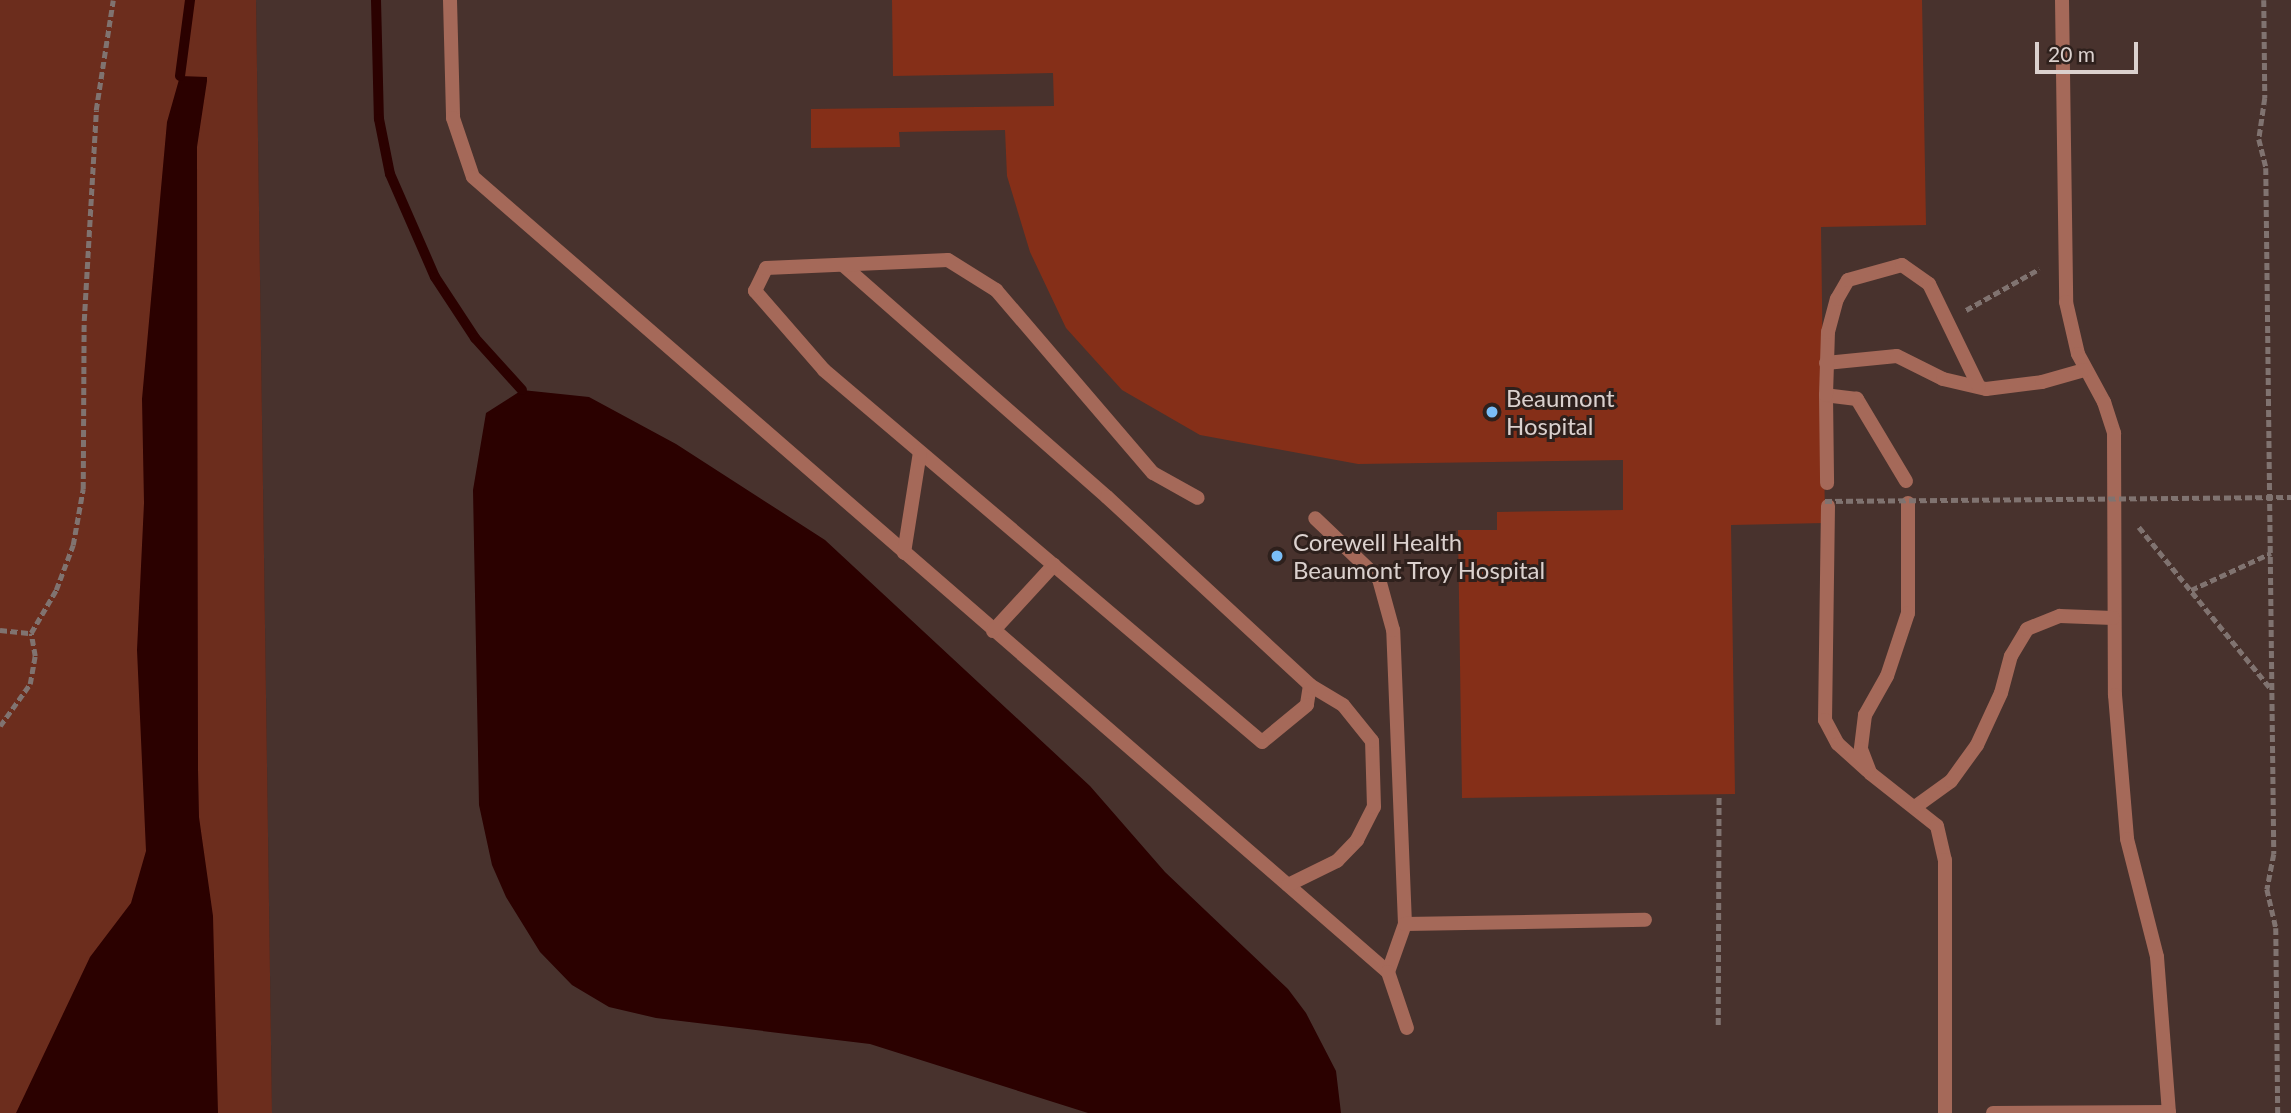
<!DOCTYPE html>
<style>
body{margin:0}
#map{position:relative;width:2291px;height:1113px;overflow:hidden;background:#392a26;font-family:Lato,sans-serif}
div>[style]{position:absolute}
.built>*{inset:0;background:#48322d}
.green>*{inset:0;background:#6c2d1d}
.water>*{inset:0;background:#2b0100}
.stream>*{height:10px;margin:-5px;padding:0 5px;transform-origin:5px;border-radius:5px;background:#2b0100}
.building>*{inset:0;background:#852f18}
.path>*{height:4.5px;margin-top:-2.25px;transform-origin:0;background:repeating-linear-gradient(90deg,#807370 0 7px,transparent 0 10.5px)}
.lane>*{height:14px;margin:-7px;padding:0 7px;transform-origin:7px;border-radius:7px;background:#a56959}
.path-bridge>*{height:4.5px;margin-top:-2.25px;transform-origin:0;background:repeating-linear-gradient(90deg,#807370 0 7px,transparent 0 10.5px)}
.dots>*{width:19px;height:19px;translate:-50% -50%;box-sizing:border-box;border:4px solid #2e201c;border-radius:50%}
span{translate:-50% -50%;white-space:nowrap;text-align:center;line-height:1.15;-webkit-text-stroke:6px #2e201c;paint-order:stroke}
.poi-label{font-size:24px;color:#dbd1ce}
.left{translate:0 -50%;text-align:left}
.scale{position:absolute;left:2035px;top:42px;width:103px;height:32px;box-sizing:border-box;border:4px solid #dbd1ce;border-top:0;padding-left:9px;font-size:21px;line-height:24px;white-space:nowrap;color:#dbd1ce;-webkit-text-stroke:5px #2e201c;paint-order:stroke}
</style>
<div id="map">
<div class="built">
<i style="clip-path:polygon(256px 0,2291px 0,2291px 1113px,272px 1113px)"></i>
</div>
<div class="green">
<i style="clip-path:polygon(0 0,256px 0,272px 1113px,0 1113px)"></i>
</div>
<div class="water">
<i style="clip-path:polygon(180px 76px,207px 77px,207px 81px,197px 147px,198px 769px,199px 817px,213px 916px,218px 1113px,16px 1113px,90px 957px,131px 903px,146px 851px,137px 650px,144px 503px,142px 399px,167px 122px)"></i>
<i style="clip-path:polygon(522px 390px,589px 397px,676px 444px,825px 540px,1090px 786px,1165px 872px,1288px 989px,1306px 1013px,1336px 1071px,1341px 1113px,1088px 1113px,870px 1044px,656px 1018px,609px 1007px,572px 985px,540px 952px,506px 897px,492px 865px,479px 805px,473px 490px,486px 413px)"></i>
</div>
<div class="stream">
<i style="left:376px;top:0;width:119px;rotate:88.6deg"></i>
<i style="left:379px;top:119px;width:56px;rotate:78.7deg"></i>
<i style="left:390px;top:174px;width:112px;rotate:66.4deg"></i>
<i style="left:435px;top:277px;width:73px;rotate:56.7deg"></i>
<i style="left:475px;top:338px;width:70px;rotate:47.9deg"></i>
<i style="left:180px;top:76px;width:77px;rotate:-82.5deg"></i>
</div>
<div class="building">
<i style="clip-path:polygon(892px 0,1922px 0,1926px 225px,1821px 227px,1825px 523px,1731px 525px,1735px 794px,1462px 798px,1458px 530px,1497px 530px,1497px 512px,1623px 510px,1623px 460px,1358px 464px,1200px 435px,1122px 390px,1066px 328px,1030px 252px,1007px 176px,1005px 130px,899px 132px,900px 147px,811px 148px,811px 109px,1054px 106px,1053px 73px,893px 76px)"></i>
</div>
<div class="path">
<i style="left:2264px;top:0;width:98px;rotate:89.4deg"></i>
<i style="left:2265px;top:98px;width:41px;rotate:98.3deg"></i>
<i style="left:2259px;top:139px;width:30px;rotate:76deg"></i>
<i style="left:2266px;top:168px;width:686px;rotate:89.33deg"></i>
<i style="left:2274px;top:854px;width:36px;rotate:101deg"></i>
<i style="left:2267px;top:889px;width:40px;rotate:77deg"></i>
<i style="left:2276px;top:928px;width:185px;rotate:89.4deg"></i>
<i style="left:1966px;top:310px;width:84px;rotate:-29.3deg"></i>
<i style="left:2139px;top:527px;width:209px;rotate:50.8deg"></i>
<i style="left:2191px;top:590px;width:88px;rotate:-24.8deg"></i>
<i style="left:0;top:630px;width:31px;rotate:6deg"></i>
<i style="left:31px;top:633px;width:50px;rotate:-59.8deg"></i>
<i style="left:56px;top:590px;width:48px;rotate:-69.3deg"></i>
<i style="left:73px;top:545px;width:57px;rotate:-79.9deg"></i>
<i style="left:83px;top:489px;width:168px;rotate:-89.7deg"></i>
<i style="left:84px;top:321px;width:211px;rotate:-86.7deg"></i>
<i style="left:96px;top:110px;width:111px;rotate:-81.2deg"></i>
<i style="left:0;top:726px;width:52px;rotate:-54.5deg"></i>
<i style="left:30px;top:684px;width:28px;rotate:-80deg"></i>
<i style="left:35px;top:656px;width:23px;rotate:-100deg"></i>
<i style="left:1718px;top:1025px;width:231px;rotate:-89.8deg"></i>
</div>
<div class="lane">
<i style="left:450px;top:0;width:118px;rotate:88.5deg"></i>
<i style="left:453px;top:118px;width:62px;rotate:71.3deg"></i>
<i style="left:473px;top:177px;width:1212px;rotate:40.99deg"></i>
<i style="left:1388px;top:972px;width:51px;rotate:-70.5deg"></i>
<i style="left:1405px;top:924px;width:294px;rotate:-92.3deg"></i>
<i style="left:1393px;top:630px;width:53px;rotate:-105.4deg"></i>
<i style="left:1379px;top:579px;width:88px;rotate:-136.4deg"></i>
<i style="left:2062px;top:0;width:302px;rotate:89.2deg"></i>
<i style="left:2066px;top:302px;width:53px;rotate:77deg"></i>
<i style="left:2078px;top:354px;width:55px;rotate:61.6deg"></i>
<i style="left:2104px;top:402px;width:33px;rotate:72deg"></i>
<i style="left:2114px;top:433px;width:262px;rotate:89.8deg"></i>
<i style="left:2115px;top:695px;width:144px;rotate:85.2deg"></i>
<i style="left:2127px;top:839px;width:122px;rotate:75.7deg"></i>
<i style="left:2157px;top:957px;width:156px;rotate:85.6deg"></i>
<i style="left:843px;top:265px;width:351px;rotate:41.3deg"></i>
<i style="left:1107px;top:497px;width:277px;rotate:42.8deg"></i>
<i style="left:1310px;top:685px;width:20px;rotate:99deg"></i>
<i style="left:1307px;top:705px;width:58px;rotate:140.6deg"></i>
<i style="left:1262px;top:742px;width:575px;rotate:-139.66deg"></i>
<i style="left:824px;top:370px;width:105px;rotate:-131.1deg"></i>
<i style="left:755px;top:291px;width:25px;rotate:-64deg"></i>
<i style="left:766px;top:268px;width:182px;rotate:-2.5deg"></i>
<i style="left:948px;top:260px;width:57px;rotate:32deg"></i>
<i style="left:996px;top:290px;width:241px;rotate:49.4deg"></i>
<i style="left:1153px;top:473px;width:51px;rotate:29.1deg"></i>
<i style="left:1826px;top:363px;width:71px;rotate:-5.6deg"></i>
<i style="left:1897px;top:356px;width:51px;rotate:26.6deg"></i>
<i style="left:1943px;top:379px;width:44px;rotate:13.1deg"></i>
<i style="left:1986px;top:389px;width:56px;rotate:-7.1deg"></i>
<i style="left:2042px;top:382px;width:44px;rotate:-15.9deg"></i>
<i style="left:1826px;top:395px;width:88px;rotate:89.3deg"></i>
<i style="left:1906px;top:481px;width:96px;rotate:-120.9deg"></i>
<i style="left:1857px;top:399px;width:31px;rotate:-173deg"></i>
<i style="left:1826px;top:395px;width:63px;rotate:-88.2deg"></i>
<i style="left:1828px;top:332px;width:34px;rotate:-75deg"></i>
<i style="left:1837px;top:299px;width:22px;rotate:-60deg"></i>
<i style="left:1848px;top:280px;width:56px;rotate:-15.5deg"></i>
<i style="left:1902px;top:265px;width:33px;rotate:35deg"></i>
<i style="left:1929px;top:284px;width:114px;rotate:64.1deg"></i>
<i style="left:1908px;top:503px;width:110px;rotate:90deg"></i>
<i style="left:1908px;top:613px;width:66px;rotate:108.4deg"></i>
<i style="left:1887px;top:676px;width:45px;rotate:119.4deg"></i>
<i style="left:1865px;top:715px;width:34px;rotate:97deg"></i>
<i style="left:1861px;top:749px;width:26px;rotate:69deg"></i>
<i style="left:1870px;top:773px;width:85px;rotate:38.3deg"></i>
<i style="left:1937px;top:826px;width:35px;rotate:77deg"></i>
<i style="left:1945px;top:860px;width:253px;rotate:90deg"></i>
<i style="left:1828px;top:506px;width:214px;rotate:90.8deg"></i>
<i style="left:1825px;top:720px;width:27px;rotate:62deg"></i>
<i style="left:1838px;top:744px;width:40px;rotate:42deg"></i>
<i style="left:904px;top:553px;width:102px;rotate:-81deg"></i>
<i style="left:993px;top:631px;width:90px;rotate:-47.3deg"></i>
<i style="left:1915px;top:807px;width:44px;rotate:-35.8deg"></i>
<i style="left:1951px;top:781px;width:44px;rotate:-54.2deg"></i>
<i style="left:1977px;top:745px;width:57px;rotate:-65.2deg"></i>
<i style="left:2001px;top:693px;width:38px;rotate:-75deg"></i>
<i style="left:2011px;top:656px;width:31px;rotate:-59deg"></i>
<i style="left:2027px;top:629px;width:35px;rotate:-22deg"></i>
<i style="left:2060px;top:616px;width:53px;rotate:2.2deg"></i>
<i style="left:1288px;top:885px;width:55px;rotate:-26.1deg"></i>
<i style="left:1337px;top:861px;width:29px;rotate:-46deg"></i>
<i style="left:1357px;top:840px;width:37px;rotate:-63deg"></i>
<i style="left:1374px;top:807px;width:66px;rotate:-91.7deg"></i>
<i style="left:1372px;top:741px;width:46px;rotate:-128.9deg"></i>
<i style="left:1343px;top:705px;width:39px;rotate:-149deg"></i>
<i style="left:1405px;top:924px;width:240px;rotate:-1deg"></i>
<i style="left:1388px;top:972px;width:59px;rotate:71.3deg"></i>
<i style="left:1993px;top:1113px;width:176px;rotate:-0.3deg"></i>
</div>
<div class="path-bridge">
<i style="left:1825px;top:501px;width:466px;rotate:-0.5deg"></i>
</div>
<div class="dots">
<i style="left:1492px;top:412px;background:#7abef8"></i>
<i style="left:1277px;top:556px;background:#7abef8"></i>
</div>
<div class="poi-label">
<span class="left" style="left:1506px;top:412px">Beaumont<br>Hospital</span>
<span class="left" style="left:1293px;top:556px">Corewell Health<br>Beaumont Troy Hospital</span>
</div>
<div class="scale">20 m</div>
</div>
